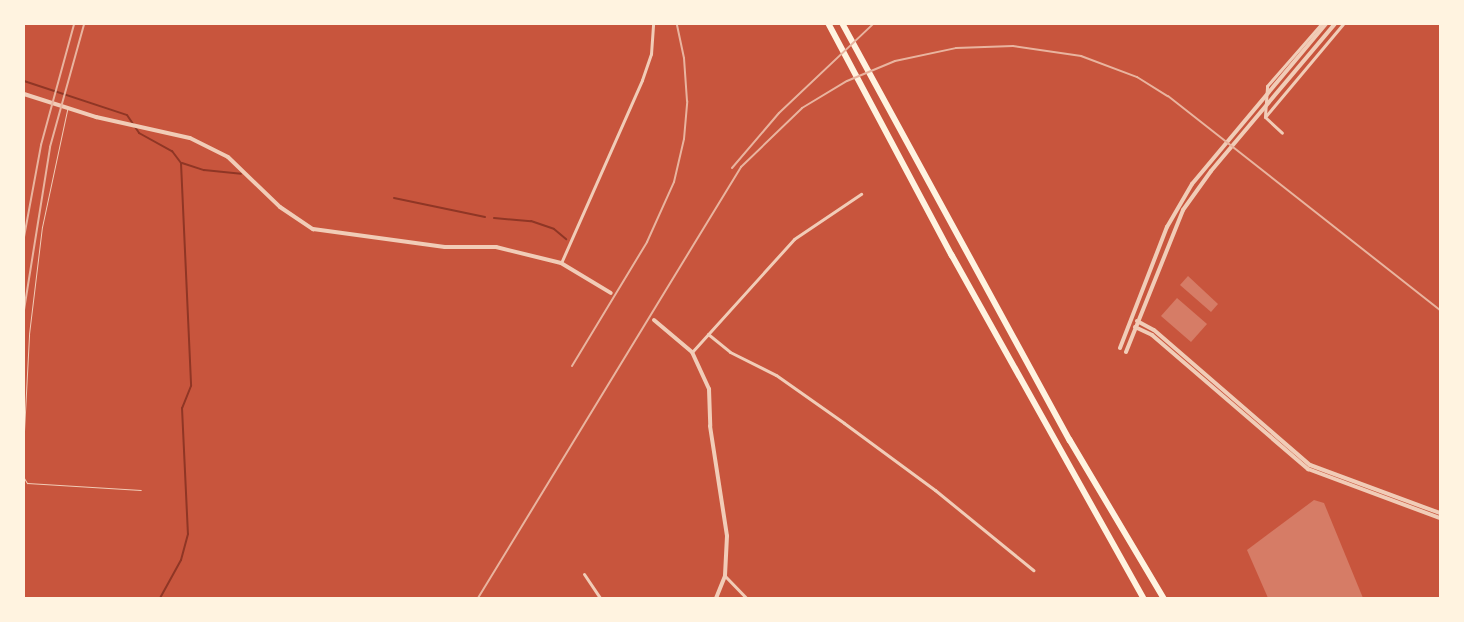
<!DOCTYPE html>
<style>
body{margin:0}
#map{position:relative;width:1464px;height:622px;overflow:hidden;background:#c8553d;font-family:Overpass,sans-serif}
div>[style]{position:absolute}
.stream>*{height:2px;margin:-1px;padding:0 1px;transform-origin:1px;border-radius:1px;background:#8f3625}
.building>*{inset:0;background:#d67c66}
.service>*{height:1px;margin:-0.5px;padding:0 0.5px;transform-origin:0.5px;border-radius:0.5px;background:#f1ccb7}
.minor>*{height:3px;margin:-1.5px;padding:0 1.5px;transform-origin:1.5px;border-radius:1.5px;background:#f1ccb7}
.tertiary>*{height:4px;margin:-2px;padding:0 2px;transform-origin:2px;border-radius:2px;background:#f1ccb7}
.motorway>*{height:5.5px;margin:-2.75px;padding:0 2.75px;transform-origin:2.75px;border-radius:2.75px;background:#fff3e0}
.rail>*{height:2px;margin:-1px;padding:0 1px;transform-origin:1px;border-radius:1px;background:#e9b49f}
span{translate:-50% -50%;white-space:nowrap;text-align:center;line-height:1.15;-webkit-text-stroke:4.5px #fff3e0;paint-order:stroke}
.frame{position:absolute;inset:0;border:25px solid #fff3e0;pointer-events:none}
</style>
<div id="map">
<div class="stream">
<i style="left:24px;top:81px;width:108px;rotate:18.3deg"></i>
<i style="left:127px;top:115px;width:22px;rotate:56deg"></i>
<i style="left:139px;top:133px;width:38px;rotate:29deg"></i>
<i style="left:172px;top:151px;width:15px;rotate:53deg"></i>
<i style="left:181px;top:163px;width:223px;rotate:87.4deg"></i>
<i style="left:191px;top:386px;width:24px;rotate:112deg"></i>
<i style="left:182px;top:408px;width:126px;rotate:87.3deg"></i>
<i style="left:188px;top:534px;width:27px;rotate:105deg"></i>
<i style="left:181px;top:560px;width:43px;rotate:118.9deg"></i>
<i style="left:182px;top:163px;width:23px;rotate:18deg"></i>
<i style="left:204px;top:170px;width:37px;rotate:6deg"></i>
<i style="left:394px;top:198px;width:93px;rotate:11.8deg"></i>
<i style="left:494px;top:218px;width:37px;rotate:5deg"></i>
<i style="left:531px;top:221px;width:24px;rotate:19deg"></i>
<i style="left:554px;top:229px;width:16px;rotate:40deg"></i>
</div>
<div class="building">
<i style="clip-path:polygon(1188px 276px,1218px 304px,1211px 312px,1180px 285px)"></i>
<i style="clip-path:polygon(1177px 298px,1207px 324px,1191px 342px,1161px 316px)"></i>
<i style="clip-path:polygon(1314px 500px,1324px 503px,1363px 598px,1268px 598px,1247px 550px)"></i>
</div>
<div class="service">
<i style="left:24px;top:431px;width:97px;rotate:-87deg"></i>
<i style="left:29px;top:334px;width:108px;rotate:-83.1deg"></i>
<i style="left:42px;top:227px;width:120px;rotate:-77.9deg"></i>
<i style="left:24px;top:478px;width:6px;rotate:59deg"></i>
<i style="left:27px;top:483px;width:114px;rotate:3.5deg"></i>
</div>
<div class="minor">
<i style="left:1265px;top:116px;width:30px;rotate:-86deg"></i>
<i style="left:1267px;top:86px;width:82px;rotate:-48.9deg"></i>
<i style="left:1265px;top:117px;width:121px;rotate:-50deg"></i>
<i style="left:1265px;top:117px;width:23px;rotate:43deg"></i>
<i style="left:561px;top:263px;width:200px;rotate:-66.1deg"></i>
<i style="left:642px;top:80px;width:28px;rotate:-71deg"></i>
<i style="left:651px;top:54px;width:30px;rotate:-86deg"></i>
<i style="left:708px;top:334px;width:28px;rotate:39deg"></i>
<i style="left:730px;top:352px;width:51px;rotate:26.6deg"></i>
<i style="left:776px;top:375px;width:83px;rotate:35.2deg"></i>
<i style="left:844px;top:423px;width:113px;rotate:36.4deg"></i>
<i style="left:935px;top:490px;width:127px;rotate:39.2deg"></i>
<i style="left:692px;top:352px;width:152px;rotate:-47.9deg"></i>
<i style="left:794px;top:239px;width:81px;rotate:-33.9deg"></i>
<i style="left:584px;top:574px;width:29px;rotate:56deg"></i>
<i style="left:725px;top:576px;width:30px;rotate:46deg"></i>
</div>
<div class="tertiary">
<i style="left:24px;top:94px;width:76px;rotate:17.7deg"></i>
<i style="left:96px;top:117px;width:96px;rotate:12.6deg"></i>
<i style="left:190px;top:138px;width:42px;rotate:26.6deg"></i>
<i style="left:228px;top:157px;width:72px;rotate:43.9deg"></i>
<i style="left:280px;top:207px;width:40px;rotate:34deg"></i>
<i style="left:313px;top:229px;width:133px;rotate:7.8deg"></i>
<i style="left:445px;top:247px;width:51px"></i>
<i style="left:496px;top:247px;width:67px;rotate:13.8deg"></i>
<i style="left:561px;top:263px;width:58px;rotate:31deg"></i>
<i style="left:654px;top:320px;width:50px;rotate:40.1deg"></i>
<i style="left:692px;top:352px;width:41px;rotate:65.3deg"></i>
<i style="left:709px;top:389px;width:37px;rotate:88deg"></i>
<i style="left:710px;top:426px;width:111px;rotate:81.2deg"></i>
<i style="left:727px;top:536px;width:40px;rotate:92.9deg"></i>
<i style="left:725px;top:576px;width:24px;rotate:112deg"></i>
<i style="left:1137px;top:321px;width:19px;rotate:28deg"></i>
<i style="left:1154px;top:330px;width:206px;rotate:40.9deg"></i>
<i style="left:1310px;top:465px;width:139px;rotate:20.3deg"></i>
<i style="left:1135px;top:327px;width:19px;rotate:25deg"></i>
<i style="left:1152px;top:335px;width:206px;rotate:40.7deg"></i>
<i style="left:1308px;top:469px;width:141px;rotate:20.4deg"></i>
<i style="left:1120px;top:348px;width:130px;rotate:-68.8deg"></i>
<i style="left:1167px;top:227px;width:50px;rotate:-59.8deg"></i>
<i style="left:1192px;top:184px;width:209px;rotate:-50.1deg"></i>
<i style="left:1126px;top:352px;width:153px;rotate:-68.1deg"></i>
<i style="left:1183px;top:210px;width:48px;rotate:-54.3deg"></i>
<i style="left:1211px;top:171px;width:192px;rotate:-49.9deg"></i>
</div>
<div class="motorway">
<i style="left:829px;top:24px;width:262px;rotate:62deg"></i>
<i style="left:952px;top:255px;width:393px;rotate:60.8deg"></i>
<i style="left:843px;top:24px;width:474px;rotate:61.4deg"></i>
<i style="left:1070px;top:440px;width:184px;rotate:59.3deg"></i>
</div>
<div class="rail">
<i style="left:732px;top:168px;width:72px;rotate:-49.5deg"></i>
<i style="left:779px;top:113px;width:129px;rotate:-43.4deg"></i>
<i style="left:24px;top:237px;width:94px;rotate:-79.5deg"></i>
<i style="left:41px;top:145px;width:125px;rotate:-74.7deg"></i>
<i style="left:24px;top:310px;width:165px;rotate:-80.9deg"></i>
<i style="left:50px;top:147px;width:128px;rotate:-74.5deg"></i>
<i style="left:572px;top:366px;width:145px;rotate:-58.8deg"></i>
<i style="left:647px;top:242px;width:66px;rotate:-65.8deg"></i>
<i style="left:674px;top:182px;width:44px;rotate:-76.9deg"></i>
<i style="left:684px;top:139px;width:38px;rotate:-85deg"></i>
<i style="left:687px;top:101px;width:43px;rotate:-94deg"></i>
<i style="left:684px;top:58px;width:35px;rotate:-102deg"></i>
<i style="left:478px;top:598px;width:505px;rotate:-58.61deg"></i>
<i style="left:741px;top:167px;width:85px;rotate:-44deg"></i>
<i style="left:802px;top:108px;width:52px;rotate:-31deg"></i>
<i style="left:847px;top:81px;width:52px;rotate:-22.6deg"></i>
<i style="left:895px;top:61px;width:62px;rotate:-12deg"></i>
<i style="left:956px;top:48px;width:57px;rotate:-2deg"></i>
<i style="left:1013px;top:46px;width:69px;rotate:8.4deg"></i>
<i style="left:1081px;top:56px;width:60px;rotate:20.6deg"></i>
<i style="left:1137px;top:77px;width:36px;rotate:32deg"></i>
<i style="left:1168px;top:96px;width:346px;rotate:38.2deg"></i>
</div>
<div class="frame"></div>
</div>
